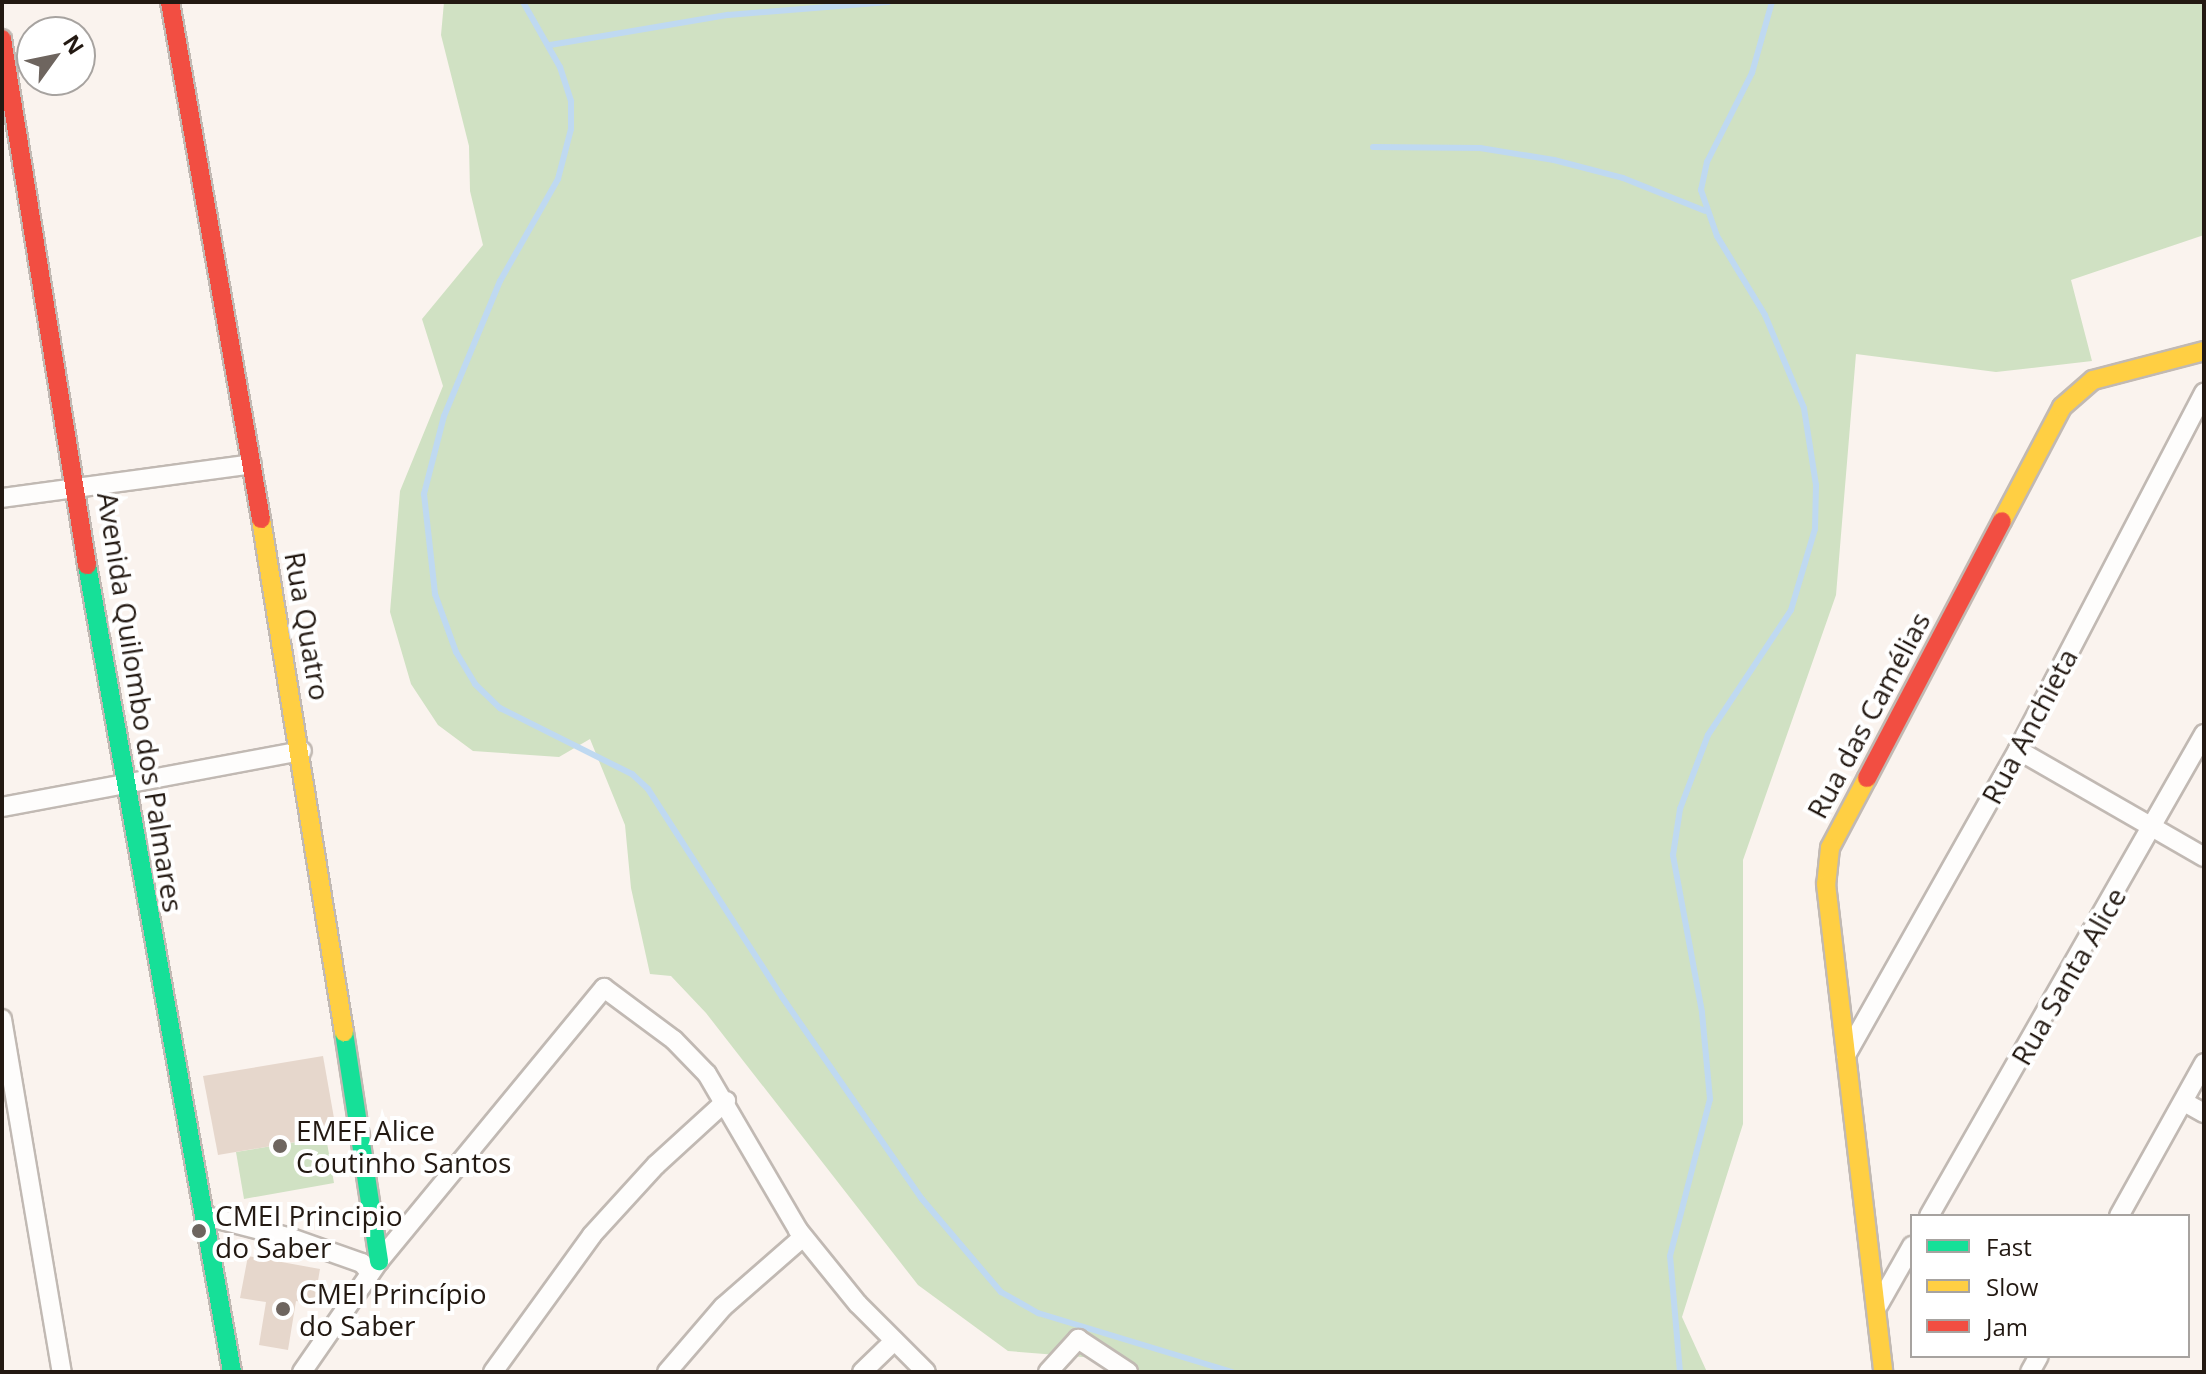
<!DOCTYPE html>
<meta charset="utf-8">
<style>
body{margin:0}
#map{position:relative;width:2206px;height:1374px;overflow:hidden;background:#faf3ee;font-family:"Open Sans",sans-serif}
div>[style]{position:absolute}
.green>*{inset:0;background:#d0e1c3}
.stream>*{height:6px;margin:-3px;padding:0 3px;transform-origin:3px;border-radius:3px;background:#bfd9f1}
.building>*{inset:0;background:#e6d7cc}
.roads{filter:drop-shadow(2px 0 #c1b9b3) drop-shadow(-2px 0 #c1b9b3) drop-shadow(0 2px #c1b9b3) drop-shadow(0 -2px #c1b9b3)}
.street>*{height:18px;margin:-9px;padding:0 9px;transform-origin:9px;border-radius:9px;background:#fefdfc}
.fast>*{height:18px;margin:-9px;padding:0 9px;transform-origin:9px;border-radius:9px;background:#16e098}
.slow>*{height:18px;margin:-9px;padding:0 9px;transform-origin:9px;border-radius:9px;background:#ffcf43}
.jam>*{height:18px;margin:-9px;padding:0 9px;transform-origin:9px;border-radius:9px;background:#f24e42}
.dots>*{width:22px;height:22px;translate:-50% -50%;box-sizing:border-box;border:4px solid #fff;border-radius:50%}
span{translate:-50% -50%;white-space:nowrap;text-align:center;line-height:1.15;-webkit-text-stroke:8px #fff;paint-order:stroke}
.street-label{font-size:28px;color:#231912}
.poi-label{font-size:28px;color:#231912}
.left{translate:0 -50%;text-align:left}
.frame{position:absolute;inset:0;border:4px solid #231912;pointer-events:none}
.legend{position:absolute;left:1910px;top:1214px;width:280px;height:144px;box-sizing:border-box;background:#fff;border:2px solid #a7a3a0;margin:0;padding:10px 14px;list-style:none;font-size:24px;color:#231912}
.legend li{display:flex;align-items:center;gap:16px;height:40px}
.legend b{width:40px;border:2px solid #a7a3a0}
.north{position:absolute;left:16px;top:16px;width:80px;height:80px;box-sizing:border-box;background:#fff;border:2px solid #a7a3a0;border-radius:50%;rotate:57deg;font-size:22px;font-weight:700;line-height:32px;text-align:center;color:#231912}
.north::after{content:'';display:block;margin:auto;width:28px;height:36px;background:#6e655f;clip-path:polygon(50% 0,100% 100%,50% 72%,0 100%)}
</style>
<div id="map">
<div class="green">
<i style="clip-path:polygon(444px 2px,2204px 2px,2204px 235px,2071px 280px,2092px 361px,1996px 372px,1856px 354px,1836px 595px,1743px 860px,1743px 1124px,1682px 1317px,1707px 1372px,1140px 1372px,1108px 1359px,1008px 1351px,918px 1285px,706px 1013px,671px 976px,650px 974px,631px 888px,625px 825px,590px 739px,559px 757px,473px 751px,438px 725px,411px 684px,390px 612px,400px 491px,443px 386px,422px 319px,483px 245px,470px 191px,469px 146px,441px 35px)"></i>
<i style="clip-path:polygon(326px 1137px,334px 1183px,244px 1199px,236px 1152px)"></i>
</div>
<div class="stream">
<i style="left:523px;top:2px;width:75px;rotate:60.4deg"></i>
<i style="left:560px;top:67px;width:36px;rotate:72deg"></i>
<i style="left:571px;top:101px;width:28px;rotate:90deg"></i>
<i style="left:571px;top:129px;width:52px;rotate:104.6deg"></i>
<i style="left:558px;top:179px;width:117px;rotate:119.6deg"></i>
<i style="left:500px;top:281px;width:146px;rotate:112.5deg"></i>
<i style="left:444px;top:416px;width:81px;rotate:104.4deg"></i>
<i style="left:424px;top:494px;width:101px;rotate:83.7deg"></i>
<i style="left:435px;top:594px;width:62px;rotate:70.1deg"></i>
<i style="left:456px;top:652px;width:37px;rotate:59deg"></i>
<i style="left:475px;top:684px;width:35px;rotate:44deg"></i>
<i style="left:500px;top:708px;width:148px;rotate:26.6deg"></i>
<i style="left:632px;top:774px;width:22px;rotate:43deg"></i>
<i style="left:648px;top:789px;width:247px;rotate:57.2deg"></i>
<i style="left:782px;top:997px;width:246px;rotate:55.3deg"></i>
<i style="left:922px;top:1199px;width:122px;rotate:49.7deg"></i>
<i style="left:1001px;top:1292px;width:43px;rotate:29.6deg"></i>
<i style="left:1038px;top:1313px;width:203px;rotate:16.9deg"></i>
<i style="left:550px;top:45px;width:181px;rotate:-9.6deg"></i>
<i style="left:728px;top:15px;width:161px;rotate:-4.6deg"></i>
<i style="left:1373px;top:147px;width:107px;rotate:0.5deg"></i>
<i style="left:1480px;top:148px;width:75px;rotate:9.2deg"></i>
<i style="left:1554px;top:160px;width:71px;rotate:14.6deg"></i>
<i style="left:1623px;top:178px;width:88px;rotate:21.9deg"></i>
<i style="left:1680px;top:1372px;width:116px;rotate:-94.9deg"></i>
<i style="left:1670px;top:1256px;width:162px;rotate:-75.7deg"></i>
<i style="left:1710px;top:1099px;width:87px;rotate:-95.3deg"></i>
<i style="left:1702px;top:1012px;width:160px;rotate:-100.5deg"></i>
<i style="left:1673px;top:855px;width:47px;rotate:-81.3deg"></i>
<i style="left:1680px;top:809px;width:79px;rotate:-69.3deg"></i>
<i style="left:1708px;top:735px;width:150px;rotate:-56.4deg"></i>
<i style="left:1791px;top:610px;width:84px;rotate:-73.5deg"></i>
<i style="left:1815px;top:529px;width:44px;rotate:-88.7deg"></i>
<i style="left:1816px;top:485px;width:78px;rotate:-98.9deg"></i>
<i style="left:1804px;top:408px;width:101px;rotate:-112.8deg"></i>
<i style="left:1765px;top:315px;width:92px;rotate:-121.3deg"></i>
<i style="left:1717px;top:236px;width:49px;rotate:-109.2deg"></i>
<i style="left:1701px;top:190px;width:29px;rotate:-78deg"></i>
<i style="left:1707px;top:162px;width:100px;rotate:-63.2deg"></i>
<i style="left:1752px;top:73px;width:74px;rotate:-74.3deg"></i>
</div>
<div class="building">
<i style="clip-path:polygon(323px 1056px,337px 1135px,218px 1155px,203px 1076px)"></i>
<i style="clip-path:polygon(248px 1256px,320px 1269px,314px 1304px,296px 1301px,288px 1350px,259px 1345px,266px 1302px,240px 1298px)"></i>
</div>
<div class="roads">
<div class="street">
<i style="left:2px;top:498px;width:252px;rotate:-7.7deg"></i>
<i style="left:2018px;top:750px;width:215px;rotate:29.9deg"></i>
<i style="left:2px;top:807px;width:305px;rotate:-10.6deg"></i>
<i style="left:2px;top:1019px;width:358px;rotate:80.4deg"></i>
<i style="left:1846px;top:1055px;width:350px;rotate:-60.6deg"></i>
<i style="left:2018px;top:750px;width:403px;rotate:-62.5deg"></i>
<i style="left:2184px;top:1102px;width:23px;rotate:29deg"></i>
<i style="left:206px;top:1216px;width:88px;rotate:14.5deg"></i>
<i style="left:291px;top:1238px;width:75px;rotate:19.4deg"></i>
<i style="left:362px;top:1263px;width:13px;rotate:51deg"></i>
<i style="left:1929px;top:1216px;width:555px;rotate:-60.29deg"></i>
<i style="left:2119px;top:1216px;width:175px;rotate:-60.9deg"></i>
<i style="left:1879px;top:1304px;width:67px;rotate:-60.4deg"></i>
<i style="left:302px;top:1372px;width:135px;rotate:-55.3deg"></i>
<i style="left:379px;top:1261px;width:354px;rotate:-50.5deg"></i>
<i style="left:604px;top:988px;width:87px;rotate:36.6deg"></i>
<i style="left:674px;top:1040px;width:47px;rotate:45.9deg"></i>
<i style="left:707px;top:1074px;width:181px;rotate:59.7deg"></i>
<i style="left:798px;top:1230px;width:95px;rotate:51deg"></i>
<i style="left:858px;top:1304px;width:96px;rotate:45deg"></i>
<i style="left:493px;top:1372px;width:169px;rotate:-54.1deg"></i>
<i style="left:592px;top:1235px;width:95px;rotate:-47.6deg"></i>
<i style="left:656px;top:1165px;width:95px;rotate:-42.4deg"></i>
<i style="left:667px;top:1372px;width:86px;rotate:-49.3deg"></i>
<i style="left:723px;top:1307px;width:106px;rotate:-41.2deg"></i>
<i style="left:862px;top:1372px;width:45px;rotate:-44.1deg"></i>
<i style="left:1048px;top:1372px;width:45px;rotate:-47.7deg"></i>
<i style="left:1078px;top:1339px;width:60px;rotate:33.4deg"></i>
<i style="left:2030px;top:1372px;width:18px;rotate:-61deg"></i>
</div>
<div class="fast">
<i style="left:87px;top:565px;width:820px;rotate:79.81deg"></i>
<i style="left:344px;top:1032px;width:232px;rotate:81.3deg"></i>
</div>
<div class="slow">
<i style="left:261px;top:519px;width:520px;rotate:80.81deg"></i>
<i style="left:2002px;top:521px;width:129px;rotate:-62.2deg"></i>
<i style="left:2062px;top:407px;width:41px;rotate:-41.1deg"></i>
<i style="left:2093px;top:380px;width:115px;rotate:-14.6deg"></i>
<i style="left:1867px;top:778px;width:79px;rotate:117.9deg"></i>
<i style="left:1830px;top:848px;width:36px;rotate:96deg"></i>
<i style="left:1826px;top:884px;width:491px;rotate:83.3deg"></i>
</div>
<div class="jam">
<i style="left:170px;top:2px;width:525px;rotate:80.02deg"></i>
<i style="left:2px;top:39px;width:533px;rotate:80.82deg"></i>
<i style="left:1867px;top:778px;width:290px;rotate:-62.3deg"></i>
</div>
</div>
<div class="dots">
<i style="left:280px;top:1146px;background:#6e655f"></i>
<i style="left:199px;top:1231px;background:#6e655f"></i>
<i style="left:283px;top:1309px;background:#6e655f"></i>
</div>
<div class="street-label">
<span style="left:308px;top:626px;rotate:80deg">Rua Quatro</span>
<span style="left:141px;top:702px;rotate:81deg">Avenida Quilombo dos Palmares</span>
<span style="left:1868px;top:715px;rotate:-62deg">Rua das Camélias</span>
<span style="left:2029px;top:726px;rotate:-62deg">Rua Anchieta</span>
<span style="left:2068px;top:976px;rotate:-60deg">Rua Santa Alice</span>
</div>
<div class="poi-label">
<span class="left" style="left:296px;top:1146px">EMEF Alice<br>Coutinho Santos</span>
<span class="left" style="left:215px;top:1231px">CMEI Principio<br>do Saber</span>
<span class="left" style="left:299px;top:1309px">CMEI Princípio<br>do Saber</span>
</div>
<div class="frame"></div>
<ul class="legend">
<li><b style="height:10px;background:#16e098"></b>Fast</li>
<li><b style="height:10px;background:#ffcf43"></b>Slow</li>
<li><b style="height:10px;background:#f24e42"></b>Jam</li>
</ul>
<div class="north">N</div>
</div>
